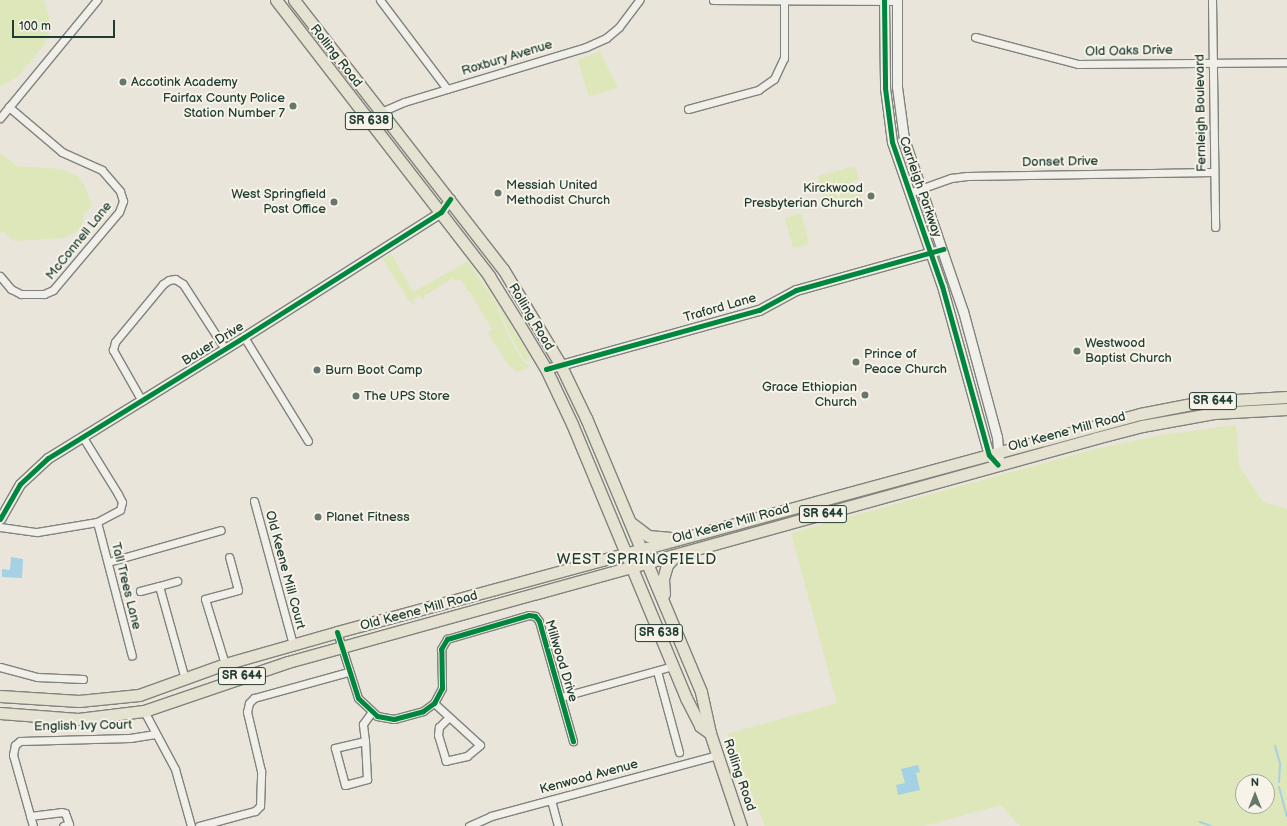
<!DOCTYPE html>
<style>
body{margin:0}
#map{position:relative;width:1287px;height:826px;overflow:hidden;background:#eae5db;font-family:"Balsamiq Sans",sans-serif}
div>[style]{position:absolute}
.green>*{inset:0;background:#dde7b9}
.water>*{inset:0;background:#a5d1e5}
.stream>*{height:2px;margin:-1px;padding:0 1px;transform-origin:1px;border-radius:1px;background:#a5d1e5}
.roads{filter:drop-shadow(1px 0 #80837d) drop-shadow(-1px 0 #80837d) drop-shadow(0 1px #80837d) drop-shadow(0 -1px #80837d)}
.minor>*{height:7px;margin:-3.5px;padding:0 3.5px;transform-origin:3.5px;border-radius:3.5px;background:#f1efea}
.tertiary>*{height:9px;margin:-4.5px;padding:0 4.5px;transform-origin:4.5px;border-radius:4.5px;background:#f1efea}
.primary>*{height:11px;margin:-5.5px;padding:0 5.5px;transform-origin:5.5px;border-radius:5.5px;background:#e5e2d2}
.cycleway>*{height:5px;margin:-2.5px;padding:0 2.5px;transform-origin:2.5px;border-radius:2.5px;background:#00873e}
.dots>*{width:11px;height:11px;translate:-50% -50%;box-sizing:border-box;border:2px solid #f7f3e8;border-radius:50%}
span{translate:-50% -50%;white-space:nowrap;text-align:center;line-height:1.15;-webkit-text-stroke:4px #f7f3e8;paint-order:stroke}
.shield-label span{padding:1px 3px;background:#f7f3e8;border:1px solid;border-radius:3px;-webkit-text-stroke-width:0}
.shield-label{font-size:12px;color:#1f3d34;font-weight:700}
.street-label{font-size:13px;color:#1f3d34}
.poi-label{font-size:13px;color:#1f3d34}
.left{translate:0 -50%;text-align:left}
.right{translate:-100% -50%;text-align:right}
.quarter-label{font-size:15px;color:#1f3d34;letter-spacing:1px}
.north{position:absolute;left:1235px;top:774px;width:40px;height:40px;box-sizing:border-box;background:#f7f3e8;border:1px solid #a1aaa0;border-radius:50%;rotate:0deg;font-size:11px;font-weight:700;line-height:16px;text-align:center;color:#1f3d34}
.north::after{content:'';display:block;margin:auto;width:14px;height:18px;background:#66786e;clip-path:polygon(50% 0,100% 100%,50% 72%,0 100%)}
.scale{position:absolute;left:12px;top:20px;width:103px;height:18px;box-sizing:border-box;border:2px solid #1f3d34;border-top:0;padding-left:5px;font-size:12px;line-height:14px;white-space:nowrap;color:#1f3d34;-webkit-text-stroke:3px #f7f3e8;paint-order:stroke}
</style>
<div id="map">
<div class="green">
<i style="clip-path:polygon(0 0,44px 0,50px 22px,49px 34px,42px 48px,18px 76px,0 87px)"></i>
<i style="clip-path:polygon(600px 51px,618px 88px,589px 97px,578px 60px)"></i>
<i style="clip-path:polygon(0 153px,17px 166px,61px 169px,77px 176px,84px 184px,92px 206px,84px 213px,81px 229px,63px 238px,14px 241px,4px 232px,0 233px)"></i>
<i style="clip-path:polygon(855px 166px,859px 179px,851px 182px,854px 195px,860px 193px,861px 198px,856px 205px,842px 200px,824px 203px,818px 176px)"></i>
<i style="clip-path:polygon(801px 213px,809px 244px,793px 248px,785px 218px)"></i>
<i style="clip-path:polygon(391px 253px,413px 292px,468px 261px,495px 302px,509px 337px,523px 361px,529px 366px,528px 368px,517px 372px,509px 366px,488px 333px,492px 329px,469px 291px,463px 293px,467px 289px,461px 280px,456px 281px,453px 278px,424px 296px,425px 302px,420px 296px,414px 299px,415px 306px,409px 301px,383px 259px)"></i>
<i style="clip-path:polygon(472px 262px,478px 270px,529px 355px,530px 362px,524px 360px,511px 336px,496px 302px)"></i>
<i style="clip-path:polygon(evenodd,1236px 425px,1239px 466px,1263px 502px,1287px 509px,1287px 826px,1020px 826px,1001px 805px,924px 826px,765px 826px,727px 734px,837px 703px,791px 533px,1095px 449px,1162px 435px,1236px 425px,1243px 782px,1267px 782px,1267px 806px,1243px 806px,1243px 782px)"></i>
</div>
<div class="water">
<i style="clip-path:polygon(11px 557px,23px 559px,22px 578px,2px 577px,2px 569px,10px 570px)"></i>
<i style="clip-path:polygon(918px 765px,920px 772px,916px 773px,920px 790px,898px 795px,896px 785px,905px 783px,901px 769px)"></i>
</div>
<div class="stream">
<i style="left:1275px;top:746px;width:19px;rotate:74deg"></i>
<i style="left:1280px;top:764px;width:18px;rotate:93deg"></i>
<i style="left:1279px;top:787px;width:30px;rotate:75deg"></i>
<i style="left:1200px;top:822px;width:12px;rotate:20deg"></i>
</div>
<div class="roads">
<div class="minor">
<i style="left:380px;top:0;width:111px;rotate:53deg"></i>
<i style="left:713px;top:0;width:184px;rotate:0.3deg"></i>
<i style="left:1212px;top:0;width:227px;rotate:89.2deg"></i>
<i style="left:975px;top:37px;width:106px;rotate:14.7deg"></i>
<i style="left:1078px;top:64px;width:209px;rotate:-0.5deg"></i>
<i style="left:688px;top:109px;width:73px;rotate:-15.2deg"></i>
<i style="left:758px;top:90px;width:19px;rotate:-35deg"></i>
<i style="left:774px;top:79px;width:23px;rotate:-65deg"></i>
<i style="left:784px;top:58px;width:57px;rotate:-90deg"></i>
<i style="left:0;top:118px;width:153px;rotate:-50.6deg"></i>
<i style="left:367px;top:118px;width:40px;rotate:-23.4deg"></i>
<i style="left:404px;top:102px;width:190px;rotate:-16.8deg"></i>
<i style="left:586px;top:47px;width:22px;rotate:-24deg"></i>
<i style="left:606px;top:38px;width:17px;rotate:-40deg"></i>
<i style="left:619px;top:27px;width:34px;rotate:-53deg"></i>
<i style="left:909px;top:193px;width:45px;rotate:-19.7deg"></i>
<i style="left:951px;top:178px;width:16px;rotate:-7deg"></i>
<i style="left:967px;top:176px;width:247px;rotate:-0.9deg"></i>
<i style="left:0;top:276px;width:17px;rotate:50deg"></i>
<i style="left:11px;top:289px;width:11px;rotate:27deg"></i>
<i style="left:21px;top:294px;width:23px"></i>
<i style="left:44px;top:294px;width:10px;rotate:-24deg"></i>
<i style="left:53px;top:290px;width:102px;rotate:-49.8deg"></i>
<i style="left:119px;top:212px;width:12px;rotate:-70deg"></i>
<i style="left:123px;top:201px;width:10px;rotate:-107deg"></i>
<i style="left:120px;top:191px;width:28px;rotate:-131deg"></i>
<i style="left:102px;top:170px;width:44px;rotate:-155.8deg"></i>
<i style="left:62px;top:152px;width:70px;rotate:-139.7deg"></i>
<i style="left:244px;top:337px;width:122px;rotate:58.4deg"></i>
<i style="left:142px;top:401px;width:59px;rotate:-119.6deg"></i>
<i style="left:113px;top:350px;width:8px;rotate:-76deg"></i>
<i style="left:115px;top:342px;width:75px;rotate:-50.4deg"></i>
<i style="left:163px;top:284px;width:7px;rotate:-34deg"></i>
<i style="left:169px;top:280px;width:6px;rotate:-9deg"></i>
<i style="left:175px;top:279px;width:9px;rotate:32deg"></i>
<i style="left:183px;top:284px;width:77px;rotate:57.1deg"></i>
<i style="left:254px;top:501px;width:149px;rotate:74.8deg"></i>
<i style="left:97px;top:522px;width:138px;rotate:75.4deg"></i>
<i style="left:0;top:527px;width:37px;rotate:8deg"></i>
<i style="left:37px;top:532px;width:61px;rotate:-9.5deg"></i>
<i style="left:97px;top:522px;width:26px;rotate:-28deg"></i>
<i style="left:120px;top:510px;width:8px;rotate:-76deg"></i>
<i style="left:122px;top:502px;width:9px;rotate:-117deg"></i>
<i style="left:118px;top:494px;width:68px;rotate:-121.8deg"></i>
<i style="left:108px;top:562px;width:117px;rotate:-15.8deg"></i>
<i style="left:159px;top:586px;width:19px;rotate:-16deg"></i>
<i style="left:140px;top:591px;width:20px;rotate:-15deg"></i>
<i style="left:159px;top:586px;width:97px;rotate:74.4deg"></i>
<i style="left:337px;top:632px;width:69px;rotate:72.3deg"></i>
<i style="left:358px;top:698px;width:26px;rotate:43deg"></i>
<i style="left:377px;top:716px;width:17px;rotate:10deg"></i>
<i style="left:394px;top:719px;width:30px;rotate:-15deg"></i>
<i style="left:423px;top:711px;width:14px;rotate:-36deg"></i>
<i style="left:434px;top:703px;width:17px;rotate:-62deg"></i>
<i style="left:442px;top:688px;width:39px;rotate:-91deg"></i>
<i style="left:441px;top:649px;width:12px;rotate:-59deg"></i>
<i style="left:447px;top:639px;width:85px;rotate:-16.3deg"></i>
<i style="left:529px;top:615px;width:6px;rotate:9deg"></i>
<i style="left:535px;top:616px;width:6px;rotate:51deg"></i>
<i style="left:539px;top:621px;width:125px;rotate:74.2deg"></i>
<i style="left:225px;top:664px;width:68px;rotate:-107.1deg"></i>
<i style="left:205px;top:599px;width:34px;rotate:-15deg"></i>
<i style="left:238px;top:590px;width:34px;rotate:-105deg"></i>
<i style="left:0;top:667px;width:38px;rotate:15deg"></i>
<i style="left:37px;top:677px;width:46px;rotate:2.5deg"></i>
<i style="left:657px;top:671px;width:84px;rotate:74.8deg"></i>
<i style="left:561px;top:697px;width:116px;rotate:-15.5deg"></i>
<i style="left:434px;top:703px;width:62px;rotate:42.4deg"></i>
<i style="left:480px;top:745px;width:17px;rotate:140deg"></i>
<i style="left:467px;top:756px;width:22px;rotate:167deg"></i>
<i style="left:446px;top:761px;width:27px;rotate:-107deg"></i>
<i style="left:438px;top:735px;width:8px;rotate:-83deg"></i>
<i style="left:439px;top:727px;width:14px;rotate:-45deg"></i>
<i style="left:144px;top:711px;width:66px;rotate:61.9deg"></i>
<i style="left:175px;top:769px;width:59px;rotate:74.3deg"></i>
<i style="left:365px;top:741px;width:31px;rotate:167deg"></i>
<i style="left:335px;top:748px;width:38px;rotate:75deg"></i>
<i style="left:345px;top:785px;width:23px;rotate:-15deg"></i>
<i style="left:367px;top:779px;width:38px;rotate:-93deg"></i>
<i style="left:365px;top:741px;width:17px;rotate:-97deg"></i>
<i style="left:363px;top:724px;width:14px;rotate:-54deg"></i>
<i style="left:551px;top:800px;width:27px;rotate:75deg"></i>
<i style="left:30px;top:816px;width:31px;rotate:-7deg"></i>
<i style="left:61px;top:812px;width:4px;rotate:14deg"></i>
<i style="left:65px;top:813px;width:12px;rotate:70deg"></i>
<i style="left:69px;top:824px;width:6px;rotate:162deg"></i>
<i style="left:33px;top:826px;width:74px;rotate:-105.7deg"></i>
<i style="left:13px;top:755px;width:10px;rotate:-79deg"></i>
<i style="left:15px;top:745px;width:6px;rotate:-39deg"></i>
<i style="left:20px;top:741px;width:110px;rotate:-1.6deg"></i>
<i style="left:130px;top:738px;width:24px;rotate:-9deg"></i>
<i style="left:199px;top:826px;width:58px;rotate:-15deg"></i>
<i style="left:255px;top:811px;width:7px;rotate:-45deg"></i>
<i style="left:260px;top:806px;width:35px;rotate:-88deg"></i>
<i style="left:261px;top:771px;width:61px;rotate:-103.3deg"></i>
<i style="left:247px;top:712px;width:9px;rotate:-77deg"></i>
<i style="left:249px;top:703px;width:7px;rotate:-45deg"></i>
<i style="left:254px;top:698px;width:98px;rotate:-15.5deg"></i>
<i style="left:469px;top:826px;width:24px;rotate:-24deg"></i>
<i style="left:491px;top:816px;width:234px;rotate:-15.1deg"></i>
</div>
<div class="tertiary">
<i style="left:884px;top:0;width:88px;rotate:89.3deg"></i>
<i style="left:885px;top:88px;width:54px;rotate:82.6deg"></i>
<i style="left:892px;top:142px;width:152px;rotate:70.9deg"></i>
<i style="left:942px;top:286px;width:175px;rotate:74.5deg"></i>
<i style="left:989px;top:455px;width:6px;rotate:51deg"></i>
<i style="left:897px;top:0;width:87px;rotate:90deg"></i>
<i style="left:897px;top:87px;width:52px;rotate:82.3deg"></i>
<i style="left:904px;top:139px;width:182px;rotate:71.1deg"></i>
<i style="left:963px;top:311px;width:131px;rotate:74.9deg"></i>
<i style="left:997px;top:437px;width:21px;rotate:85deg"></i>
<i style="left:546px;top:369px;width:221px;rotate:-15.5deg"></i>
<i style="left:759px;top:310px;width:42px;rotate:-28.4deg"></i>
<i style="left:796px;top:290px;width:145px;rotate:-15.6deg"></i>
<i style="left:0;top:519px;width:40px;rotate:-60.3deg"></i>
<i style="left:20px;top:484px;width:38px;rotate:-43deg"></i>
<i style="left:48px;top:458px;width:230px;rotate:-31.7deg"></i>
<i style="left:244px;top:337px;width:233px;rotate:-32.4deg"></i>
<i style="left:441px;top:212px;width:16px;rotate:-55deg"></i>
</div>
<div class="primary">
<i style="left:276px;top:0;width:349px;rotate:52.3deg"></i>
<i style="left:489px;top:276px;width:57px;rotate:58deg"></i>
<i style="left:519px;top:324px;width:52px;rotate:59deg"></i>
<i style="left:546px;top:369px;width:61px;rotate:64.7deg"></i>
<i style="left:572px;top:424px;width:297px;rotate:67.4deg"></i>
<i style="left:686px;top:698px;width:31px;rotate:63deg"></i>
<i style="left:700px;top:726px;width:12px;rotate:35deg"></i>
<i style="left:294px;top:0;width:341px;rotate:52.2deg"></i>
<i style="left:503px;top:269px;width:111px;rotate:59deg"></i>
<i style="left:560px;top:364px;width:60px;rotate:64.3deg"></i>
<i style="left:586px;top:418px;width:297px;rotate:67.2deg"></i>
<i style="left:701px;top:692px;width:42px;rotate:77.6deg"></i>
<i style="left:710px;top:733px;width:98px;rotate:71.6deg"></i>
<i style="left:631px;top:523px;width:21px;rotate:37deg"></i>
<i style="left:648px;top:536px;width:23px;rotate:5deg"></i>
<i style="left:664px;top:594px;width:15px;rotate:-94deg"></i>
<i style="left:663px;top:579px;width:15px;rotate:-74deg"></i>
<i style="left:667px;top:565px;width:13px;rotate:-48deg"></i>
<i style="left:0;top:696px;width:79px;rotate:3.6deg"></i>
<i style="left:79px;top:701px;width:60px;rotate:-5.7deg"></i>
<i style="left:139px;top:695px;width:91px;rotate:-19.8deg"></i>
<i style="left:225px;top:664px;width:116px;rotate:-15.9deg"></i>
<i style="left:337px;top:632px;width:832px;rotate:-15.19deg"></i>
<i style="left:1140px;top:414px;width:63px;rotate:-11deg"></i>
<i style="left:1202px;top:402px;width:85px;rotate:-3.4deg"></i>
<i style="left:0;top:713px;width:78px;rotate:4.4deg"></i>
<i style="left:78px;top:719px;width:66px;rotate:-6.9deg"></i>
<i style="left:144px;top:711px;width:152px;rotate:-18.8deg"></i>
<i style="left:288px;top:662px;width:838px;rotate:-15.49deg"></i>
<i style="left:1096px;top:438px;width:48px;rotate:-14.6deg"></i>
<i style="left:1142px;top:426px;width:73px;rotate:-10.2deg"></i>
<i style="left:1214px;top:413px;width:73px;rotate:-3.1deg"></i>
</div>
</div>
<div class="cycleway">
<i style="left:884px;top:0;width:88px;rotate:89.3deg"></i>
<i style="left:885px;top:88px;width:54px;rotate:82.6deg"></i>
<i style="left:892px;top:142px;width:152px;rotate:70.9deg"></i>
<i style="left:942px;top:286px;width:175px;rotate:74.5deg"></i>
<i style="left:989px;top:455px;width:13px;rotate:48deg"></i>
<i style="left:546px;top:369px;width:221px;rotate:-15.5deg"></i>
<i style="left:759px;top:310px;width:42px;rotate:-28.4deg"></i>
<i style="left:796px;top:290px;width:153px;rotate:-15.6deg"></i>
<i style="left:0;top:519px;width:40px;rotate:-60.3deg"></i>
<i style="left:20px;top:484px;width:38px;rotate:-43deg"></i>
<i style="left:48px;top:458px;width:230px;rotate:-31.7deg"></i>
<i style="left:244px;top:337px;width:233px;rotate:-32.4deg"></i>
<i style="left:441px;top:212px;width:16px;rotate:-55deg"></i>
<i style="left:337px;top:632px;width:69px;rotate:72.3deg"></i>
<i style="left:358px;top:698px;width:26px;rotate:43deg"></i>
<i style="left:377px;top:716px;width:17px;rotate:10deg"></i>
<i style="left:394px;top:719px;width:30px;rotate:-15deg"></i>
<i style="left:423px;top:711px;width:14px;rotate:-36deg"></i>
<i style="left:434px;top:703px;width:17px;rotate:-62deg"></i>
<i style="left:442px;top:688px;width:39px;rotate:-91deg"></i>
<i style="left:441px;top:649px;width:12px;rotate:-59deg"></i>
<i style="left:447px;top:639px;width:85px;rotate:-16.3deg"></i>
<i style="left:529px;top:615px;width:6px;rotate:9deg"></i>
<i style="left:535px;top:616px;width:6px;rotate:51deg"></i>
<i style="left:539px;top:621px;width:125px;rotate:74.2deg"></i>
</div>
<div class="dots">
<i style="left:123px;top:82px;background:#66786e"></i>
<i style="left:293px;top:106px;background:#66786e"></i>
<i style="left:498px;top:193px;background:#66786e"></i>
<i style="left:871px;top:196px;background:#66786e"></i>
<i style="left:334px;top:202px;background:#66786e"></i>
<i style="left:1077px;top:351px;background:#66786e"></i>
<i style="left:856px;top:362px;background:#66786e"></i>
<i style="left:317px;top:370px;background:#66786e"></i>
<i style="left:865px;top:395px;background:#66786e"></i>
<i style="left:356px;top:396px;background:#66786e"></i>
<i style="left:318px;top:517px;background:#66786e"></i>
</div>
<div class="shield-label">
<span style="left:369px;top:121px">SR 638</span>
<span style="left:1213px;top:401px">SR 644</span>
<span style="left:823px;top:514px">SR 644</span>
<span style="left:659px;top:633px">SR 638</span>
<span style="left:242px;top:676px">SR 644</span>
</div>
<div class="street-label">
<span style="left:1129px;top:51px;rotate:-1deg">Old Oaks Drive</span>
<span style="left:336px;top:56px;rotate:52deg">Rolling Road</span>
<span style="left:507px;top:58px;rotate:-17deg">Roxbury Avenue</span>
<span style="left:1201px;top:113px;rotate:-91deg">Fernleigh Boulevard</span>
<span style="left:1060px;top:162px;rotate:-1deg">Donset Drive</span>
<span style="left:920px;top:187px;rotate:71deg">Carrleigh Parkway</span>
<span style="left:79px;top:241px;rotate:-51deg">McConnell Lane</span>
<span style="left:720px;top:308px;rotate:-16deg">Traford Lane</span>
<span style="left:531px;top:317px;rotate:59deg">Rolling Road</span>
<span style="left:213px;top:344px;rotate:-32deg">Bauer Drive</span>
<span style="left:1067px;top:432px;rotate:-15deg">Old Keene Mill Road</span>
<span style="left:731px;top:524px;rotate:-15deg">Old Keene Mill Road</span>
<span style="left:285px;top:570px;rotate:75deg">Old Keene Mill Court</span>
<span style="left:126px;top:586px;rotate:76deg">Tall Trees Lane</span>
<span style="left:419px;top:611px;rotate:-15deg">Old Keene Mill Road</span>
<span style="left:561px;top:661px;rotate:73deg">Millwood Drive</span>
<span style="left:83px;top:726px;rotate:-1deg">English Ivy Court</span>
<span style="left:739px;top:775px;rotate:71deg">Rolling Road</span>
<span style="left:589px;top:777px;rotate:-15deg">Kenwood Avenue</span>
</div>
<div class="poi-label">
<span class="left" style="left:131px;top:82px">Accotink Academy</span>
<span class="right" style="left:285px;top:106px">Fairfax County Police<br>Station Number 7</span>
<span class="left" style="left:506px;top:193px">Messiah United<br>Methodist Church</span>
<span class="right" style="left:863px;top:196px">Kirckwood<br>Presbyterian Church</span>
<span class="right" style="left:326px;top:202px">West Springfield<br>Post Office</span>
<span class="left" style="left:1085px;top:351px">Westwood<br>Baptist Church</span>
<span class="left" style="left:864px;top:362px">Prince of<br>Peace Church</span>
<span class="left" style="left:325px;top:370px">Burn Boot Camp</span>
<span class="right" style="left:857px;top:395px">Grace Ethiopian<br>Church</span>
<span class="left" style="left:364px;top:396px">The UPS Store</span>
<span class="left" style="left:326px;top:517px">Planet Fitness</span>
</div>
<div class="quarter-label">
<span style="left:637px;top:560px">WEST SPRINGFIELD</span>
</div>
<div class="north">N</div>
<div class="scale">100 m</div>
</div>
